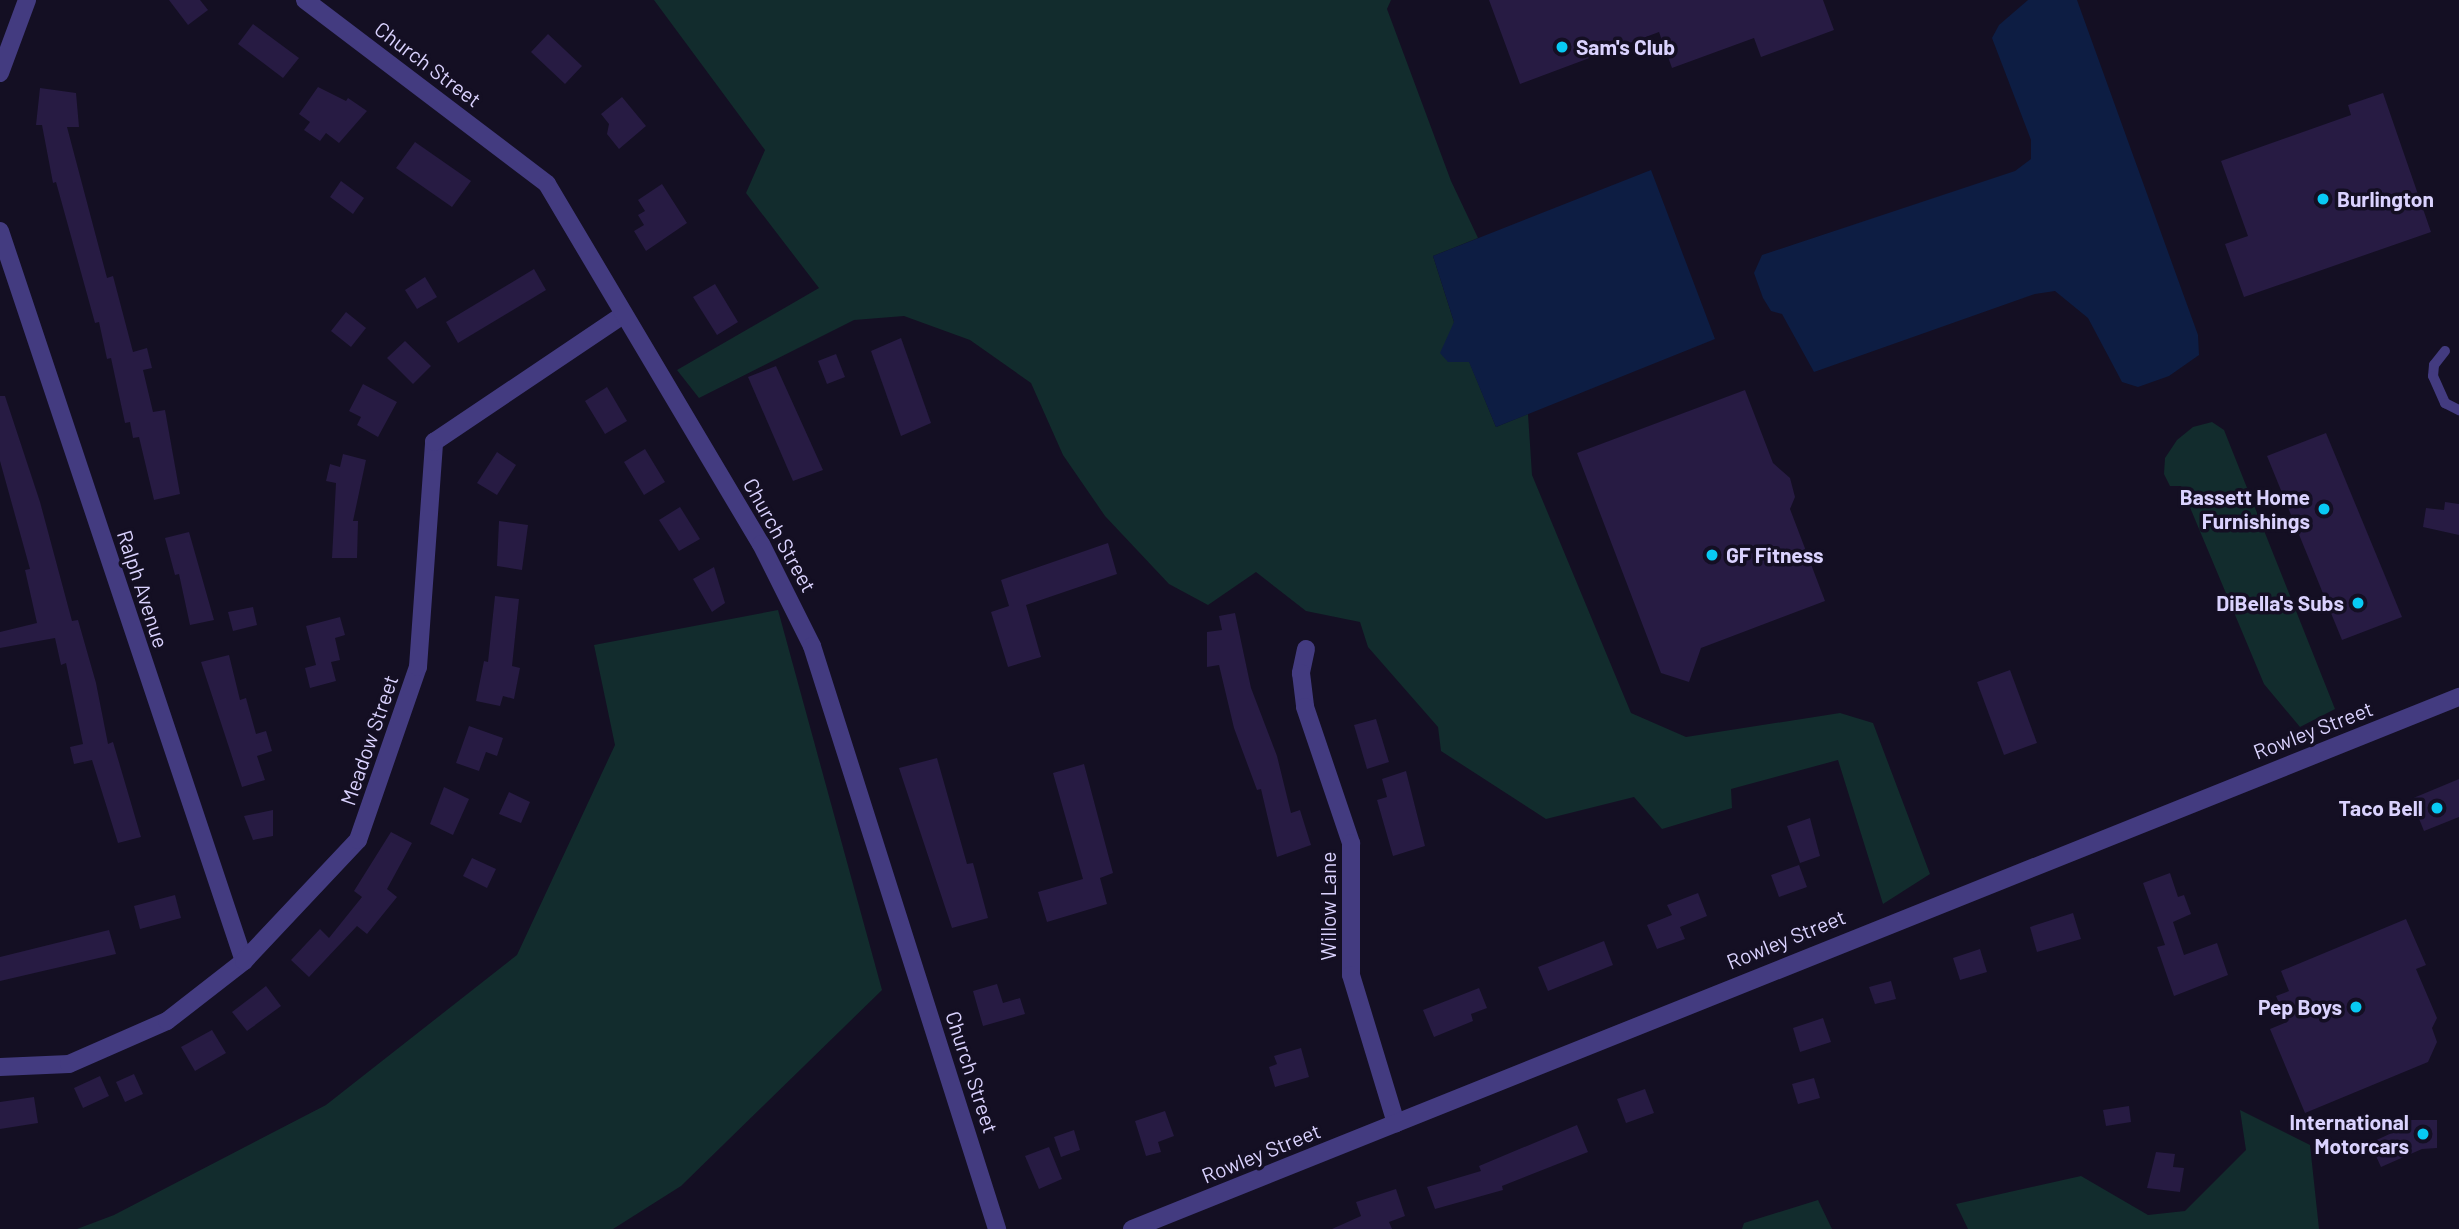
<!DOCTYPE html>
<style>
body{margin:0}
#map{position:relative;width:2459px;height:1229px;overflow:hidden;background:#140f23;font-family:Barlow,sans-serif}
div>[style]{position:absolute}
.green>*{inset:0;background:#122c2d}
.water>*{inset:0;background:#0d1d43}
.building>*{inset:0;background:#271b43}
.service>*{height:10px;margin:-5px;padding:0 5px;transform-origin:5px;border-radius:5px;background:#433b80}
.minor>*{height:18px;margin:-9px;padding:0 9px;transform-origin:9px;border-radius:9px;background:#433b80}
.tertiary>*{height:18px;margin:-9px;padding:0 9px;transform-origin:9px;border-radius:9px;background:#433b80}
.dots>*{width:19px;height:19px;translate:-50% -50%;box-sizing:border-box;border:4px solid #140f23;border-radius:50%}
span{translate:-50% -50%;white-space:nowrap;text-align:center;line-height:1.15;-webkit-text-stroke:7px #140f23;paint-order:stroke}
.poi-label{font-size:21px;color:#dad2fe;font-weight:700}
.left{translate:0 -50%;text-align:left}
.right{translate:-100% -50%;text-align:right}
.street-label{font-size:21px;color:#dad2fe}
</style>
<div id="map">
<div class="green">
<i style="clip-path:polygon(654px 0,1391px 0,1387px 9px,1451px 181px,1478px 238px,1433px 256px,1454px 322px,1448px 362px,1469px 361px,1496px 427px,1528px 414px,1532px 475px,1631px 713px,1686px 737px,1840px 713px,1873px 723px,1930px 874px,1883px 904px,1838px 760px,1731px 789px,1732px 808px,1662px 829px,1634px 797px,1546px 819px,1441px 751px,1438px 727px,1368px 647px,1360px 622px,1306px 611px,1256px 572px,1208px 605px,1169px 584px,1105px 516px,1063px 455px,1031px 383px,970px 340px,904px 316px,854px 320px,699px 398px,677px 370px,819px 288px,746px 193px,765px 150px)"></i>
<i style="clip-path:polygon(2212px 422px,2224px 430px,2335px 709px,2300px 727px,2264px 684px,2181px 486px,2170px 486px,2164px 474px,2165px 458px,2177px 440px,2193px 427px)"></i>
<i style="clip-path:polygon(778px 610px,882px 990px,681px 1186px,613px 1229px,77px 1229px,114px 1215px,326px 1105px,517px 955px,615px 745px,594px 645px)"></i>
<i style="clip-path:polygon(2240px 1110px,2310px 1145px,2319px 1229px,1968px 1229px,1956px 1204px,2081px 1176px,2148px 1215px,2185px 1211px,2246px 1150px)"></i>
<i style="clip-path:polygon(1818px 1200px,1832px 1229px,1742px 1229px,1744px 1223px)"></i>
</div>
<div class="water">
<i style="clip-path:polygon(2028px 0,2077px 0,2198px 335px,2199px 355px,2169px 376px,2138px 387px,2122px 382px,2088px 318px,2055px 291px,2035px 294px,1814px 372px,1782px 314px,1771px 311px,1763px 298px,1754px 273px,1762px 255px,2015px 171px,2031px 159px,2031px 140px,1992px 38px,1999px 25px)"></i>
<i style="clip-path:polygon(1651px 170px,1715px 339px,1496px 427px,1469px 362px,1448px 362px,1440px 353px,1454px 322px,1433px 256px)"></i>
</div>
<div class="building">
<i style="clip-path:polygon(169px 0,200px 0,208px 10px,188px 25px)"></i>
<i style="clip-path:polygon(1489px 0,1823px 0,1834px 30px,1761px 57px,1754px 38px,1672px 68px,1659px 32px,1520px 84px)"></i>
<i style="clip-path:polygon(253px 24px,299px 58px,283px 78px,238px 44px)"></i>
<i style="clip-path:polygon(548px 34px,582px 66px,565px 84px,531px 52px)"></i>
<i style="clip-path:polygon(318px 87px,346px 101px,348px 98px,367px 111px,339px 143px,326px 133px,320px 141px,304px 130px,310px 122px,299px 114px)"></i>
<i style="clip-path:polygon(40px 88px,76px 93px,79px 127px,67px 127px,107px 278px,113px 276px,133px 352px,147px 348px,152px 368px,143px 370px,153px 412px,165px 410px,180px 494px,154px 500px,139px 437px,133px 438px,130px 422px,125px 423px,111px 358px,107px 359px,99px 322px,95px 323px,56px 182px,53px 183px,42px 125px,36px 125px)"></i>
<i style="clip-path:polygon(2383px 93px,2431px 232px,2244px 297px,2225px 244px,2248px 236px,2221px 161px,2351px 115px,2348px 105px)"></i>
<i style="clip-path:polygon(622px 97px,646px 126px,619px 149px,607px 134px,609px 124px,601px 114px)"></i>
<i style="clip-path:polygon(415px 142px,471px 181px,452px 207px,396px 168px)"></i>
<i style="clip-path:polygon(341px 181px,364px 198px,353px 214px,330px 197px)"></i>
<i style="clip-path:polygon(662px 184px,687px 223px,646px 251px,634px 231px,644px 225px,638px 215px,645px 211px,638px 200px)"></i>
<i style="clip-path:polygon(534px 269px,546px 290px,458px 343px,446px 322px)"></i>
<i style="clip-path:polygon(425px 277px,437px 297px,417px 309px,405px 290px)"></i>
<i style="clip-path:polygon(715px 284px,738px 322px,717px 335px,693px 297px)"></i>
<i style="clip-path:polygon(346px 312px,366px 328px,351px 347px,331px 331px)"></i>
<i style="clip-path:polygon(901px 338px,931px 423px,901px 436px,871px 351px)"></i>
<i style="clip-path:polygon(405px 341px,431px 366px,413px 384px,387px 358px)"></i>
<i style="clip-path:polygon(836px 354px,845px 377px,827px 384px,818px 361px)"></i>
<i style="clip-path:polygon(776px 366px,823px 470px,793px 481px,748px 377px)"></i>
<i style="clip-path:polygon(363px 384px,397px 402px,378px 437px,357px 425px,361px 417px,349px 411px)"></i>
<i style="clip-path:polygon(607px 387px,627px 421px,605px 434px,585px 401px)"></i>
<i style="clip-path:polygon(1745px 390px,1773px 463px,1790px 478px,1795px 497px,1790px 509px,1825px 601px,1701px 648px,1689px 682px,1661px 673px,1577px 453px)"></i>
<i style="clip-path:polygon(0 396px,5px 396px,40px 502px,72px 621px,78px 620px,96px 683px,108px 744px,113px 742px,141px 837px,118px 843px,92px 760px,74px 764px,70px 747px,83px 744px,66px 663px,61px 665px,55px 638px,0 648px,0 632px,37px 623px,25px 570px,30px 569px,0 461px)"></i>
<i style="clip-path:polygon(2326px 433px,2402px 617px,2342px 640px,2267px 456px)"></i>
<i style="clip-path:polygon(645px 449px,665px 482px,644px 495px,624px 462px)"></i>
<i style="clip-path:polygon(497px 452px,516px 465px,497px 495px,477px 483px)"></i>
<i style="clip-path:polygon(343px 454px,366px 460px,353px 521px,358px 521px,357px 558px,332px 558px,336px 483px,326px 481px,330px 464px,340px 467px)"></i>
<i style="clip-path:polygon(2445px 502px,2459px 504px,2459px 535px,2423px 527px,2426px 508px,2444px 510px)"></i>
<i style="clip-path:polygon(680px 507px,700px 539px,679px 551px,659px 520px)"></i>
<i style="clip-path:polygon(499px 521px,528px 525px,522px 570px,497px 566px)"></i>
<i style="clip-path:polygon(189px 532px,214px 620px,190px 625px,179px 574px,175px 575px,165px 538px)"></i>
<i style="clip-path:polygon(1108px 543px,1117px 574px,1026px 605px,1041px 657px,1008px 667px,991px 612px,1009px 606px,1001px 580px)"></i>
<i style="clip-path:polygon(714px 567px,725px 603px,712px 612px,693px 579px)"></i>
<i style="clip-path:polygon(495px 596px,519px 599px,512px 666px,520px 668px,514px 699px,503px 696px,500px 706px,476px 701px,484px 661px,488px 662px)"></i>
<i style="clip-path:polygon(253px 607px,257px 625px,233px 631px,228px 612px)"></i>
<i style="clip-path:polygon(1235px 613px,1251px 688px,1277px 756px,1291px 813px,1300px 810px,1311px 845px,1277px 857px,1261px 789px,1257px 790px,1234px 728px,1219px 665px,1207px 667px,1207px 632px,1222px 630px,1219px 616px)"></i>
<i style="clip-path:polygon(340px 617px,345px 635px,335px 638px,340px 660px,331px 662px,336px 681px,310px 688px,305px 668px,316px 665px,306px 626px)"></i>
<i style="clip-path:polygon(229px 655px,240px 700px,246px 698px,256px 734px,266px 731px,272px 751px,257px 756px,265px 780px,242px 787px,201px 662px)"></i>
<i style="clip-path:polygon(2010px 670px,2037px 743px,2004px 755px,1977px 682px)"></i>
<i style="clip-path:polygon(1376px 719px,1389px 762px,1367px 769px,1354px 725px)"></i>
<i style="clip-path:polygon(469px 726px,503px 738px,497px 756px,486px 752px,479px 771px,456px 763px)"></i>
<i style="clip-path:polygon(937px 758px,967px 864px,973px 863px,988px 918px,952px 928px,899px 768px)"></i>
<i style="clip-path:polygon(1084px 764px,1113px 873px,1100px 878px,1107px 904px,1047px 922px,1038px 892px,1083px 879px,1053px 773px)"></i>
<i style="clip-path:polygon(1406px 771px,1425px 846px,1393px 856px,1377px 800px,1387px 797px,1382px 779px)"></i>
<i style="clip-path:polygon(2459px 779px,2459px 817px,2424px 831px,2411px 799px)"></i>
<i style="clip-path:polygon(444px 787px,469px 799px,453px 835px,430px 824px)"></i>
<i style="clip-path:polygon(509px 792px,530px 802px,521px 823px,499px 814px)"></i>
<i style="clip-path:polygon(273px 810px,273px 836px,253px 840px,244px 816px)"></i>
<i style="clip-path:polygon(1810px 818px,1820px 856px,1800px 863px,1787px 826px)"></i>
<i style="clip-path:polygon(391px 832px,412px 843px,387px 889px,397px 897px,367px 934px,357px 926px,309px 977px,291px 960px,320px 929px,329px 938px,362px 897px,354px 891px)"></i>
<i style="clip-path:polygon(472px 858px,496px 869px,487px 888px,463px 876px)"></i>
<i style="clip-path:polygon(1799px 865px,1807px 887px,1779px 897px,1771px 875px)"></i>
<i style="clip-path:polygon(2170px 873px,2178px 897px,2184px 895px,2191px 914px,2173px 922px,2184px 955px,2217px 943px,2228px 975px,2174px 996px,2157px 947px,2165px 945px,2143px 883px)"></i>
<i style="clip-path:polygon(1698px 893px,1707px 916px,1680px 927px,1685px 939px,1657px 949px,1647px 925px,1672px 915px,1667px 905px)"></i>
<i style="clip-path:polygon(175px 895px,181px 918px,140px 929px,134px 906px)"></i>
<i style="clip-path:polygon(2073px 913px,2081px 939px,2037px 952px,2030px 927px)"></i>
<i style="clip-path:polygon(2406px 919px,2426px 965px,2416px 969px,2437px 1018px,2432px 1028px,2437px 1042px,2428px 1062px,2305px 1113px,2270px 1029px,2287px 1022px,2276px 996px,2289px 991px,2281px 971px)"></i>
<i style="clip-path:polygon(109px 930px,116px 954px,0 981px,0 957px)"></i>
<i style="clip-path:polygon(1604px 941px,1613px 965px,1548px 991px,1538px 967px)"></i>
<i style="clip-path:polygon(1980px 949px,1987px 972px,1960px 980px,1953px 958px)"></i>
<i style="clip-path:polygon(1891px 981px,1896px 999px,1875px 1004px,1869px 987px)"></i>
<i style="clip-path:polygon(997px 984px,1003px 1003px,1020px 998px,1025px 1014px,983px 1026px,973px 991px)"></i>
<i style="clip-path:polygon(266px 986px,281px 1006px,247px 1031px,232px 1012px)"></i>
<i style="clip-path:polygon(1479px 988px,1487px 1008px,1471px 1014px,1473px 1021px,1434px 1037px,1423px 1010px)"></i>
<i style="clip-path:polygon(1823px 1018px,1831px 1042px,1800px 1052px,1793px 1028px)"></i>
<i style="clip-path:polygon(212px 1030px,226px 1053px,195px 1071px,181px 1047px)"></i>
<i style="clip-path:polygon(1301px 1048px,1309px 1077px,1275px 1087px,1269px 1067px,1277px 1064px,1274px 1056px)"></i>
<i style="clip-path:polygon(134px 1074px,143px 1094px,125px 1102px,116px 1082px)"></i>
<i style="clip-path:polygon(100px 1076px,109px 1096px,83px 1108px,74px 1088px)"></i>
<i style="clip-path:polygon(1814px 1078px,1820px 1098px,1798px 1104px,1792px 1084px)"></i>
<i style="clip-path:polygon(1645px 1089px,1654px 1113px,1626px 1123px,1617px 1099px)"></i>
<i style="clip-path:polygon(34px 1097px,38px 1123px,0 1129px,0 1102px)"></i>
<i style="clip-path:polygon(2129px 1106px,2131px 1122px,2106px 1126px,2103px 1110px)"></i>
<i style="clip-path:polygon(1165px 1111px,1174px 1136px,1158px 1142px,1161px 1152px,1146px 1156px,1135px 1121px)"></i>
<i style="clip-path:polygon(2409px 1120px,2437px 1120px,2437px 1148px,2422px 1149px,2381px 1167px,2370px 1143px,2409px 1125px)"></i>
<i style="clip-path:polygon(1577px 1125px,1588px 1152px,1502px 1186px,1503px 1190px,1435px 1209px,1427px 1187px,1481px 1171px,1479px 1166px)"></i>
<i style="clip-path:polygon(1074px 1130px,1080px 1150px,1061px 1157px,1054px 1137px)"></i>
<i style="clip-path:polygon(1049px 1147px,1062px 1179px,1039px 1189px,1025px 1156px)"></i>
<i style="clip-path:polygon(2156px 1152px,2175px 1154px,2173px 1167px,2184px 1168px,2180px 1192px,2147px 1188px)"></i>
<i style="clip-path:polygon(1396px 1189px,1405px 1216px,1389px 1222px,1392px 1229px,1332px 1229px,1361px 1216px,1356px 1202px)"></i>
</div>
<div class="service">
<i style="left:2445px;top:351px;width:18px;rotate:128deg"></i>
<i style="left:2434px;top:365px;width:11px;rotate:95deg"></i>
<i style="left:2433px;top:376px;width:30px;rotate:66deg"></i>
<i style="left:2445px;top:403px;width:16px;rotate:27deg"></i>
</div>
<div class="minor">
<i style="left:0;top:73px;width:78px;rotate:-69.7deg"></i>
<i style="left:0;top:231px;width:770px;rotate:71.52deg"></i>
<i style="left:1306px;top:649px;width:25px;rotate:102deg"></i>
<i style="left:1301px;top:673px;width:34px;rotate:83deg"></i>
<i style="left:1305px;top:707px;width:144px;rotate:71.3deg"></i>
<i style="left:1351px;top:843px;width:132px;rotate:90deg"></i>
<i style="left:1351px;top:975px;width:155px;rotate:73.1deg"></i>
<i style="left:0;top:1067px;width:69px;rotate:-2.5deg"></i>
<i style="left:69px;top:1064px;width:107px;rotate:-23.7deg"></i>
<i style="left:167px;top:1021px;width:98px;rotate:-37.9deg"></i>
<i style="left:244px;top:961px;width:166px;rotate:-46.7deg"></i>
<i style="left:358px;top:840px;width:183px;rotate:-70.9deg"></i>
<i style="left:418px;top:667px;width:226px;rotate:-85.9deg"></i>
<i style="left:434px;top:442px;width:228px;rotate:-33.9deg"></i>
</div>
<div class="tertiary">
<i style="left:305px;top:0;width:304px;rotate:37.2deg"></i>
<i style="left:547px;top:184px;width:419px;rotate:59.3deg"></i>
<i style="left:761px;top:544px;width:114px;rotate:63.4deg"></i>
<i style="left:812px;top:646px;width:612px;rotate:72.39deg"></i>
<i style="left:1132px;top:1229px;width:1430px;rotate:-21.85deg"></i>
</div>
<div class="dots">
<i style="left:1562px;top:47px;background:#08caf4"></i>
<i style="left:2323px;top:199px;background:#08caf4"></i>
<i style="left:2324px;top:509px;background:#08caf4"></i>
<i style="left:1712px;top:555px;background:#08caf4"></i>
<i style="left:2358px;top:603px;background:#08caf4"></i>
<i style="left:2437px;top:808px;background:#08caf4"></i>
<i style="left:2356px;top:1007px;background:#08caf4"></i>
<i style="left:2423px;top:1134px;background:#08caf4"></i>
</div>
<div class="poi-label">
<span class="left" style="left:1576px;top:47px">Sam's Club</span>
<span class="left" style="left:2337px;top:199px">Burlington</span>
<span class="right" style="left:2310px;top:509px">Bassett Home<br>Furnishings</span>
<span class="left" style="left:1726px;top:555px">GF Fitness</span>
<span class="right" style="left:2344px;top:603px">DiBella's Subs</span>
<span class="right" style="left:2423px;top:808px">Taco Bell</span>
<span class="right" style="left:2342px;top:1007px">Pep Boys</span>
<span class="right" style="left:2409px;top:1134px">International<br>Motorcars</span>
</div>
<div class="street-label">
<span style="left:428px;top:64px;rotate:37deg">Church Street</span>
<span style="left:780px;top:535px;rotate:61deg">Church Street</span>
<span style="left:143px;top:589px;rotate:72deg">Ralph Avenue</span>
<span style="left:2313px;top:730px;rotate:-21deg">Rowley Street</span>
<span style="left:369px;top:740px;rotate:-71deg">Meadow Street</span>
<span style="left:1328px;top:906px;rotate:-90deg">Willow Lane</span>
<span style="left:1786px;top:939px;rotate:-22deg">Rowley Street</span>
<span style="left:972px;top:1072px;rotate:72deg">Church Street</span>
<span style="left:1261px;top:1153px;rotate:-22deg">Rowley Street</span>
</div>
</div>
